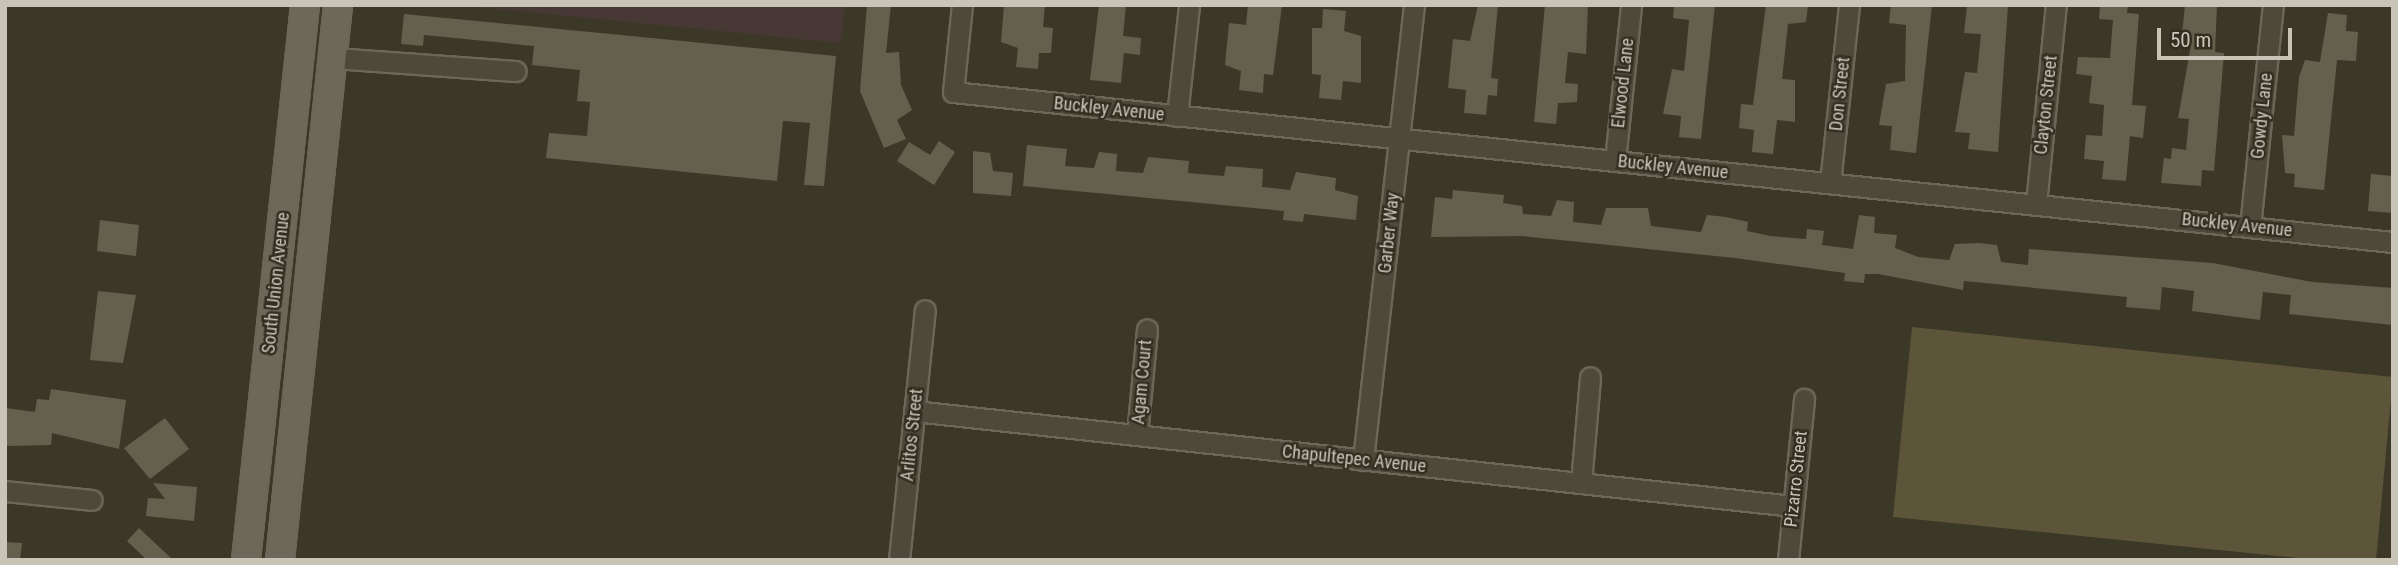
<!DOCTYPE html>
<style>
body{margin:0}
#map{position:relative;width:2398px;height:565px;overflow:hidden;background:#3c3828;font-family:"Roboto Condensed",sans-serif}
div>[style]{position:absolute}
.green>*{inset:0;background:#483835}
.water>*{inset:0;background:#5d553a}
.building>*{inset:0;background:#65604e}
.roads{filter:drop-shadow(2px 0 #6b6759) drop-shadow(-2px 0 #6b6759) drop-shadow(0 2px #6b6759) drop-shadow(0 -2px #6b6759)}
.minor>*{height:19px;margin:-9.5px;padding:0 9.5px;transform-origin:9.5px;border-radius:9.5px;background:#4d493b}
.major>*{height:26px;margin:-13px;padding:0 13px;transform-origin:13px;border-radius:13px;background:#6c685a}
span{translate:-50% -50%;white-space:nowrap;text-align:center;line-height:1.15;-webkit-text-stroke:5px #322e20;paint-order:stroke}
.street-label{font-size:18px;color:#c8c5b8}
.frame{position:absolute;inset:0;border:7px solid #c8c5b8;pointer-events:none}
.scale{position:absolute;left:2157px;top:28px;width:135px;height:32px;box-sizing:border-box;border:4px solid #c8c5b8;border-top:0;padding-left:9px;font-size:21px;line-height:24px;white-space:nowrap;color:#c8c5b8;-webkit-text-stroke:5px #322e20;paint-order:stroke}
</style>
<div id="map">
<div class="green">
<i style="clip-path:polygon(458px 5px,845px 5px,841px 43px)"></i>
</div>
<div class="water">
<i style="clip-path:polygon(1912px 327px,2393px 377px,2376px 560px,2318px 560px,1893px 517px)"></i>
</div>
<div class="building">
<i style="clip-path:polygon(867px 5px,891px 5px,886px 53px,899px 52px,901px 85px,912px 110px,897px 120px,906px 139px,884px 148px,860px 91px)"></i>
<i style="clip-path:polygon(1004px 5px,1045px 5px,1043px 27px,1053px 28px,1051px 53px,1039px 53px,1038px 69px,1016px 67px,1018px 48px,1001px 42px)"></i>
<i style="clip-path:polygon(1099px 5px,1126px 5px,1123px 36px,1141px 38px,1140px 55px,1124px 53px,1121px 83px,1090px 80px)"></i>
<i style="clip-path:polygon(1248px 5px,1282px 5px,1273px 75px,1264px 74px,1263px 93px,1239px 90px,1241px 71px,1225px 65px,1229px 23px,1246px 25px)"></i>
<i style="clip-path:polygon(1478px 5px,1498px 5px,1491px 78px,1498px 79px,1497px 96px,1488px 95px,1486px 115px,1464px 113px,1466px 90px,1448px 88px,1453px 39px,1470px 41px)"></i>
<i style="clip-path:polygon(1545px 5px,1588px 5px,1586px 54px,1568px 52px,1565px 83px,1578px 84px,1577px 102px,1558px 103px,1556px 124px,1534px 122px)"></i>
<i style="clip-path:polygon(1674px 5px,1715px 5px,1701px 139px,1679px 137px,1681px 116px,1663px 114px,1672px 69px,1684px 71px,1686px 53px,1689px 20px,1673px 18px)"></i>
<i style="clip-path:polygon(1766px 5px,1808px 5px,1806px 22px,1788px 24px,1782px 79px,1795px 80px,1795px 122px,1777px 120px,1773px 154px,1752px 152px,1754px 130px,1739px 128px,1741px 104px,1753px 105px)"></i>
<i style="clip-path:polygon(1891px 5px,1932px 5px,1916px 153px,1890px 150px,1892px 126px,1879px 125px,1886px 84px,1905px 81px,1906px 25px,1889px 23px)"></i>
<i style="clip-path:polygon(1967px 5px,2008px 5px,1998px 152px,1968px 149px,1970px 133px,1955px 132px,1965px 72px,1977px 73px,1981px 34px,1964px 33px)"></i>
<i style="clip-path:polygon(2100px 5px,2128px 5px,2127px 13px,2139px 14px,2132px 105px,2146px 106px,2143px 138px,2130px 136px,2126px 181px,2102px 179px,2104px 161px,2084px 159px,2086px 135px,2102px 136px,2104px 105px,2089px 103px,2092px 76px,2076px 74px,2078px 57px,2110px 58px,2113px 20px,2099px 19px)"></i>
<i style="clip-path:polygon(2185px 5px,2217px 5px,2215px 52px,2224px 53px,2214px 171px,2202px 170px,2201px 186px,2161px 183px,2164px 158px,2171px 159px,2172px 148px,2186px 150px,2189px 119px,2178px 118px,2191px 45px,2181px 44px)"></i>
<i style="clip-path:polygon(1323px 9px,1346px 11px,1344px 31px,1361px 36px,1361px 83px,1343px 81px,1341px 100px,1319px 98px,1321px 75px,1312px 74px,1312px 28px,1322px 28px)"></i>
<i style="clip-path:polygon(2328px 13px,2347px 15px,2346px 31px,2358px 32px,2356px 61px,2337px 60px,2324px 190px,2294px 187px,2295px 174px,2285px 173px,2282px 135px,2294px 136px,2299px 77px,2305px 60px,2320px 62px)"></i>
<i style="clip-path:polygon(404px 14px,836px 56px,824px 186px,804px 185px,810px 123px,783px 121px,777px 181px,546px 158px,549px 133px,587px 136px,590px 102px,577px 101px,580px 70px,532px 65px,534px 46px,424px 35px,423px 46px,401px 44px)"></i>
<i style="clip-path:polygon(939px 141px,955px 152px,934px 185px,897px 161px,909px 142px,930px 155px)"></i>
<i style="clip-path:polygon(1027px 145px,1067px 149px,1065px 166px,1094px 168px,1099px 152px,1117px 154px,1116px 171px,1143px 173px,1148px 157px,1189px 161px,1188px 173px,1224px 176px,1226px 166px,1263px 169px,1262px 187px,1290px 190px,1296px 172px,1336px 178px,1335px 190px,1358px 196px,1356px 220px,1304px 214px,1303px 222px,1283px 220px,1284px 211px,1023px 186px)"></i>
<i style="clip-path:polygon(973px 151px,990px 153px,993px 171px,1013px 173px,1011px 196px,973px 193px)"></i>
<i style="clip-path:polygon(2371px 174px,2393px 176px,2393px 213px,2368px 211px)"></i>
<i style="clip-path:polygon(1453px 190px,1504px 195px,1503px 203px,1522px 206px,1523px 214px,1551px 216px,1557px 200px,1574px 202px,1573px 222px,1601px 225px,1606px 208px,1648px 208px,1651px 226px,1701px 232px,1707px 215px,1726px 217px,1748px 222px,1747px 231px,1770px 236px,1806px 239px,1807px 229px,1824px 231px,1822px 245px,1853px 249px,1859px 215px,1875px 217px,1874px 233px,1897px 235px,1895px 248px,1918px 257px,1949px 260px,1955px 244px,1979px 243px,1997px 245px,2001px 262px,2028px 265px,2029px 249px,2213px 263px,2312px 282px,2393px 288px,2393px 325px,2289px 314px,2291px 295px,2263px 292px,2260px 320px,2192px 311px,2194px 291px,2162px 287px,2160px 310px,2126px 307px,2127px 297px,1964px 281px,1963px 290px,1878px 274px,1865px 274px,1864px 283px,1844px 281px,1845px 273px,1735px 258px,1521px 236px,1431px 237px,1435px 197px,1452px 199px)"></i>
<i style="clip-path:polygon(100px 220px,139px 225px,136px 256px,97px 251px)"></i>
<i style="clip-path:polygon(98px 291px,136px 295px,123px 363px,90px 360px)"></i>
<i style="clip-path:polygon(51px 389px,126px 400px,119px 449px,52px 433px,51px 445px,5px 446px,5px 408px,35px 412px,37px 399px,49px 400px)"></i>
<i style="clip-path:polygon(165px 418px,189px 449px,150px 479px,124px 448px)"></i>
<i style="clip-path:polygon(153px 483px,197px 487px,194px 521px,146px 516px,148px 498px,165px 499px)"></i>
<i style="clip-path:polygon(139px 528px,173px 560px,147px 560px,127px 541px)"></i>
<i style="clip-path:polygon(5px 542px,22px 543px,20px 560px,5px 560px)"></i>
</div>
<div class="roads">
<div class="minor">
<i style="left:962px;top:5px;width:87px;rotate:95.9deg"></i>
<i style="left:953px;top:92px;width:1448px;rotate:5.95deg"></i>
<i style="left:333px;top:58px;width:183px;rotate:4.1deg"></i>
<i style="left:1177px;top:116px;width:112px;rotate:-83.8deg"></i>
<i style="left:1615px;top:161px;width:157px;rotate:-84.1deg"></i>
<i style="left:1830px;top:183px;width:179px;rotate:-83.9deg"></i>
<i style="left:2036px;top:204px;width:200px;rotate:-84.3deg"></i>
<i style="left:2250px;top:227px;width:222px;rotate:-84.1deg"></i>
<i style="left:914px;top:411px;width:884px;rotate:6.17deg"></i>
<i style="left:1137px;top:435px;width:106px;rotate:-84.6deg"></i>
<i style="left:1363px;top:460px;width:458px;rotate:-83.6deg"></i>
<i style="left:1581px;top:483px;width:106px;rotate:-85.1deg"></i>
<i style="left:5px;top:491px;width:87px;rotate:5.9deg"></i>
<i style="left:899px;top:560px;width:251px;rotate:-84.1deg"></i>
<i style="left:1788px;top:560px;width:162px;rotate:-84.3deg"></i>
</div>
<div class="major">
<i style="left:246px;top:560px;width:558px;rotate:-83.93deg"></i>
<i style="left:280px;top:560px;width:558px;rotate:-84.03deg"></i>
</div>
</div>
<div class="street-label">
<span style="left:1623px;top:83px;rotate:-84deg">Elwood Lane</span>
<span style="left:1840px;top:94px;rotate:-84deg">Don Street</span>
<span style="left:2046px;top:105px;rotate:-84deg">Clayton Street</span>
<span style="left:1109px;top:109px;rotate:6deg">Buckley Avenue</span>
<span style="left:2262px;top:116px;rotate:-84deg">Gowdy Lane</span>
<span style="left:1673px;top:167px;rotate:6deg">Buckley Avenue</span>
<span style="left:2237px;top:225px;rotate:6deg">Buckley Avenue</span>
<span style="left:1389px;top:233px;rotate:-84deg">Garber Way</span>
<span style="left:276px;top:283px;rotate:-84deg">South Union Avenue</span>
<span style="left:1142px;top:382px;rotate:-85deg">Agam Court</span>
<span style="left:912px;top:435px;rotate:-84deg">Arlitos Street</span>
<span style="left:1354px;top:459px;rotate:6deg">Chapultepec Avenue</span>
<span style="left:1796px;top:479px;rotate:-84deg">Pizarro Street</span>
</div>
<div class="frame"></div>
<div class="scale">50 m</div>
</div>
